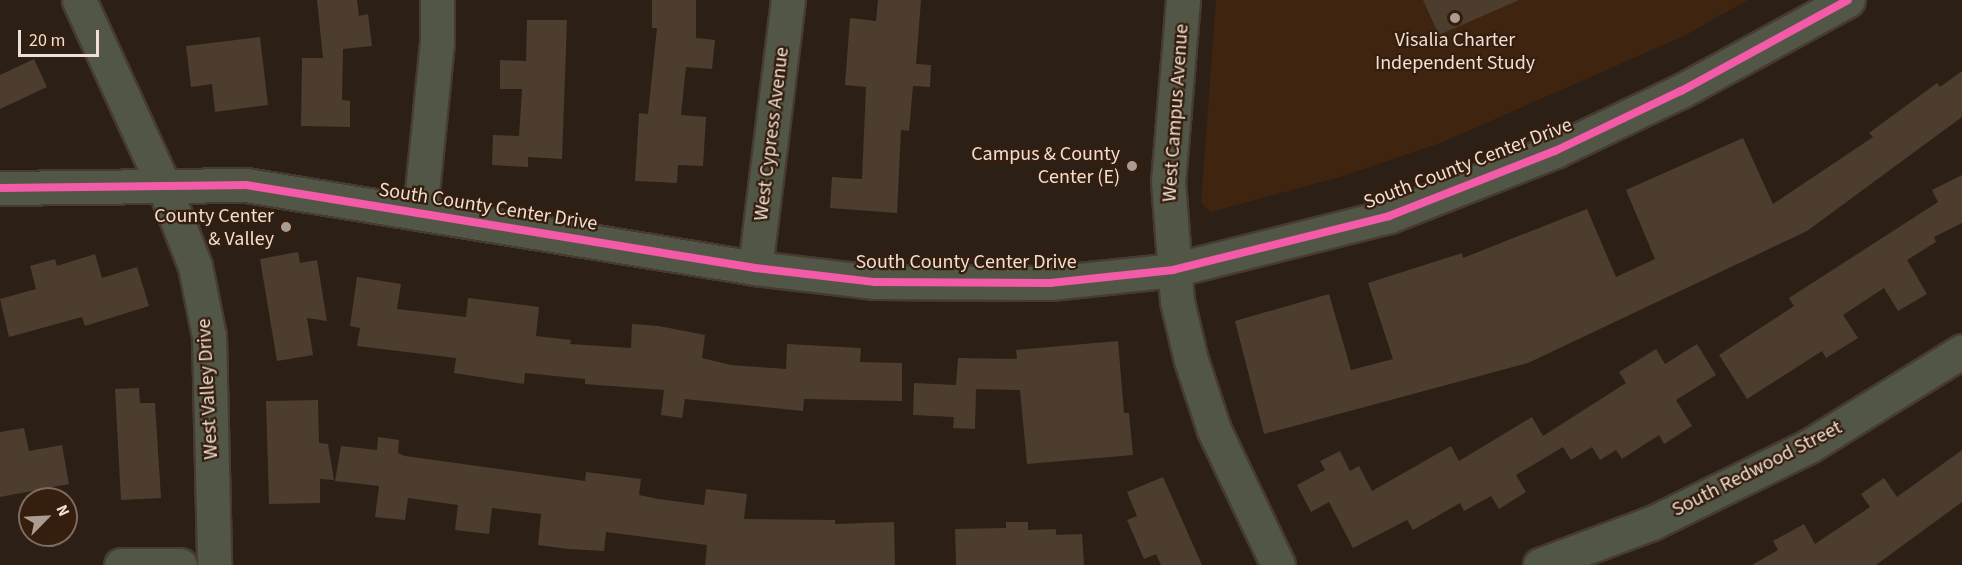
<!DOCTYPE html>
<style>
body{margin:0}
#map{position:relative;width:1962px;height:565px;overflow:hidden;background:#2c1f16;font-family:"Source Sans 3",sans-serif}
div>[style]{position:absolute}
.built>*{inset:0;background:#3f2410}
.building>*{inset:0;background:#4d3d2f}
.roads{filter:drop-shadow(2px 0 #463b32) drop-shadow(-2px 0 #463b32) drop-shadow(0 2px #463b32) drop-shadow(0 -2px #463b32)}
.minor>*{height:33px;margin:-16.5px;padding:0 16.5px;transform-origin:16.5px;border-radius:16.5px;background:#525647}
.cycleway>*{height:8px;margin:-4px;padding:0 4px;transform-origin:4px;border-radius:4px;background:#f35aa7}
.dots>*{width:16px;height:16px;translate:-50% -50%;box-sizing:border-box;border:3px solid #351e0d;border-radius:50%}
span{translate:-50% -50%;white-space:nowrap;text-align:center;line-height:1.15;-webkit-text-stroke:4.5px #351e0d;paint-order:stroke}
.poi-label{font-size:20px;color:#efdfd5}
.right{translate:-100% -50%;text-align:right}
.street-label{font-size:20px;color:#efdfd5}
.north{position:absolute;left:18px;top:487px;width:60px;height:60px;box-sizing:border-box;background:#351e0d;border:2px solid #7f6b5d;border-radius:50%;rotate:66deg;font-size:16px;font-weight:700;line-height:24px;text-align:center;color:#efdfd5}
.north::after{content:'';display:block;margin:auto;width:21px;height:27px;background:#ab9c92;clip-path:polygon(50% 0,100% 100%,50% 72%,0 100%)}
.scale{position:absolute;left:18px;top:30px;width:81px;height:27px;box-sizing:border-box;border:3px solid #efdfd5;border-top:0;padding-left:8px;font-size:18px;line-height:21px;white-space:nowrap;color:#efdfd5;-webkit-text-stroke:4px #351e0d;paint-order:stroke}
</style>
<div id="map">
<div class="built">
<i style="clip-path:polygon(1216px 0,1748px 0,1686px 35px,1443px 142px,1340px 177px,1211px 212px,1201px 203px)"></i>
</div>
<div class="building">
<i style="clip-path:polygon(317px 0,357px 0,359px 16px,368px 14px,372px 46px,343px 49px,342px 100px,350px 101px,350px 127px,301px 126px,302px 58px,323px 58px)"></i>
<i style="clip-path:polygon(652px 0,696px 0,696px 38px,715px 40px,712px 69px,686px 67px,681px 115px,706px 117px,703px 166px,678px 165px,677px 183px,635px 181px,639px 113px,648px 114px,657px 28px,652px 28px)"></i>
<i style="clip-path:polygon(878px 0,921px 0,916px 64px,931px 65px,930px 87px,913px 86px,909px 131px,901px 130px,897px 213px,830px 208px,832px 177px,862px 179px,866px 87px,845px 85px,850px 18px,876px 21px)"></i>
<i style="clip-path:polygon(1423px 0,1519px 0,1439px 35px)"></i>
<i style="clip-path:polygon(527px 20px,567px 20px,562px 159px,528px 157px,528px 167px,492px 165px,493px 135px,519px 136px,522px 89px,500px 89px,500px 60px,526px 61px)"></i>
<i style="clip-path:polygon(260px 37px,268px 105px,215px 112px,212px 84px,191px 87px,186px 46px)"></i>
<i style="clip-path:polygon(34px 59px,47px 87px,0 109px,0 75px)"></i>
<i style="clip-path:polygon(1962px 71px,1962px 117px,1807px 231px,1528px 363px,1264px 434px,1235px 321px,1329px 294px,1351px 370px,1393px 359px,1368px 283px,1462px 253px,1463px 258px,1587px 209px,1616px 277px,1655px 259px,1626px 190px,1743px 138px,1773px 204px,1873px 137px,1869px 133px,1937px 83px,1940px 87px)"></i>
<i style="clip-path:polygon(1962px 175px,1962px 223px,1934px 237px,1936px 242px,1907px 260px,1927px 294px,1898px 311px,1884px 288px,1843px 315px,1858px 338px,1826px 358px,1822px 351px,1747px 399px,1719px 355px,1794px 306px,1789px 298px,1938px 202px,1932px 190px)"></i>
<i style="clip-path:polygon(298px 252px,300px 263px,317px 260px,327px 321px,307px 318px,313px 355px,277px 361px,260px 259px)"></i>
<i style="clip-path:polygon(95px 254px,102px 278px,137px 267px,149px 306px,85px 326px,82px 317px,9px 337px,0 299px,36px 289px,30px 266px,55px 259px,57px 266px)"></i>
<i style="clip-path:polygon(357px 277px,401px 284px,397px 309px,466px 317px,468px 298px,539px 307px,536px 336px,571px 340px,570px 344px,631px 348px,632px 324px,659px 326px,705px 335px,702px 358px,731px 365px,786px 369px,787px 344px,861px 348px,860px 362px,902px 363px,902px 401px,804px 399px,803px 411px,685px 399px,682px 418px,661px 415px,664px 390px,585px 384px,585px 379px,525px 373px,524px 384px,454px 373px,456px 358px,357px 346px,360px 328px,350px 326px)"></i>
<i style="clip-path:polygon(1118px 341px,1124px 413px,1129px 413px,1133px 455px,1027px 464px,1020px 390px,976px 389px,975px 429px,953px 428px,954px 417px,913px 415px,914px 383px,956px 385px,958px 358px,1017px 359px,1016px 350px)"></i>
<i style="clip-path:polygon(1697px 344px,1716px 375px,1676px 400px,1692px 426px,1664px 444px,1659px 435px,1622px 459px,1616px 450px,1600px 460px,1592px 447px,1571px 460px,1563px 447px,1516px 475px,1526px 492px,1499px 509px,1491px 496px,1464px 511px,1460px 503px,1413px 530px,1407px 520px,1353px 548px,1329px 502px,1311px 512px,1297px 485px,1325px 470px,1320px 461px,1340px 451px,1350px 471px,1359px 466px,1372px 491px,1451px 446px,1459px 461px,1532px 417px,1543px 436px,1626px 383px,1619px 372px,1656px 349px,1665px 364px)"></i>
<i style="clip-path:polygon(139px 388px,140px 403px,155px 403px,161px 498px,121px 500px,115px 389px)"></i>
<i style="clip-path:polygon(318px 400px,319px 443px,328px 444px,334px 480px,320px 479px,320px 503px,269px 504px,266px 401px)"></i>
<i style="clip-path:polygon(24px 428px,29px 451px,62px 445px,69px 484px,0 497px,0 432px)"></i>
<i style="clip-path:polygon(378px 437px,399px 440px,398px 453px,405px 456px,585px 481px,586px 472px,641px 479px,639px 495px,658px 499px,704px 505px,706px 489px,747px 494px,744px 519px,835px 520px,835px 524px,894px 522px,895px 565px,705px 565px,707px 545px,606px 532px,604px 551px,568px 549px,538px 545px,541px 514px,492px 508px,489px 534px,455px 530px,458px 505px,408px 498px,405px 520px,375px 517px,379px 486px,335px 481px,341px 446px,377px 450px)"></i>
<i style="clip-path:polygon(1962px 450px,1962px 502px,1876px 565px,1752px 565px,1778px 550px,1773px 541px,1804px 524px,1815px 544px,1870px 507px,1861px 494px,1884px 478px,1897px 497px)"></i>
<i style="clip-path:polygon(1163px 477px,1202px 565px,1161px 565px,1156px 554px,1144px 559px,1127px 520px,1137px 516px,1127px 492px)"></i>
<i style="clip-path:polygon(1006px 522px,1028px 522px,1028px 530px,1056px 529px,1056px 535px,1082px 534px,1084px 565px,956px 565px,955px 529px,1006px 528px)"></i>
</div>
<div class="roads">
<div class="minor">
<i style="left:79px;top:0;width:202px;rotate:65.5deg"></i>
<i style="left:163px;top:184px;width:88px;rotate:68.7deg"></i>
<i style="left:195px;top:266px;width:71px;rotate:78.7deg"></i>
<i style="left:209px;top:336px;width:229px;rotate:88.7deg"></i>
<i style="left:1183px;top:0;width:182px;rotate:94.7deg"></i>
<i style="left:1168px;top:181px;width:120px;rotate:85.7deg"></i>
<i style="left:1177px;top:301px;width:61px;rotate:76.7deg"></i>
<i style="left:1191px;top:360px;width:74px;rotate:71.8deg"></i>
<i style="left:1214px;top:430px;width:149px;rotate:64.6deg"></i>
<i style="left:0;top:188px;width:246px;rotate:-0.7deg"></i>
<i style="left:246px;top:185px;width:516px;rotate:9.26deg"></i>
<i style="left:755px;top:268px;width:121px;rotate:6.7deg"></i>
<i style="left:875px;top:282px;width:175px;rotate:0.3deg"></i>
<i style="left:1050px;top:283px;width:124px;rotate:-6deg"></i>
<i style="left:1173px;top:270px;width:223px;rotate:-14deg"></i>
<i style="left:1389px;top:216px;width:178px;rotate:-21.4deg"></i>
<i style="left:1555px;top:151px;width:140px;rotate:-25.5deg"></i>
<i style="left:1681px;top:91px;width:190px;rotate:-28.6deg"></i>
<i style="left:420px;top:212px;width:171px;rotate:-84.3deg"></i>
<i style="left:437px;top:42px;width:42px;rotate:-90deg"></i>
<i style="left:755px;top:268px;width:270px;rotate:-83deg"></i>
<i style="left:121px;top:565px;width:59px"></i>
<i style="left:1540px;top:565px;width:120px;rotate:-20.6deg"></i>
<i style="left:1652px;top:523px;width:175px;rotate:-26.1deg"></i>
<i style="left:1809px;top:446px;width:180px;rotate:-31.8deg"></i>
</div>
</div>
<div class="cycleway">
<i style="left:0;top:188px;width:246px;rotate:-0.7deg"></i>
<i style="left:246px;top:185px;width:516px;rotate:9.26deg"></i>
<i style="left:755px;top:268px;width:121px;rotate:6.7deg"></i>
<i style="left:875px;top:282px;width:175px;rotate:0.3deg"></i>
<i style="left:1050px;top:283px;width:124px;rotate:-6deg"></i>
<i style="left:1173px;top:270px;width:223px;rotate:-14deg"></i>
<i style="left:1389px;top:216px;width:178px;rotate:-21.4deg"></i>
<i style="left:1555px;top:151px;width:140px;rotate:-25.5deg"></i>
<i style="left:1681px;top:91px;width:190px;rotate:-28.6deg"></i>
</div>
<div class="dots">
<i style="left:1455px;top:18px;background:#ab9c92"></i>
<i style="left:1132px;top:166px;background:#ab9c92"></i>
<i style="left:286px;top:227px;background:#ab9c92"></i>
</div>
<div class="poi-label">
<span style="left:1455px;top:52px">Visalia Charter<br>Independent Study</span>
<span class="right" style="left:1120px;top:166px">Campus &amp; County<br>Center (E)</span>
<span class="right" style="left:274px;top:228px">County Center<br>&amp; Valley</span>
</div>
<div class="street-label">
<span style="left:1176px;top:113px;rotate:-86deg">West Campus Avenue</span>
<span style="left:772px;top:134px;rotate:-83deg">West Cypress Avenue</span>
<span style="left:1468px;top:164px;rotate:-21deg">South County Center Drive</span>
<span style="left:488px;top:207px;rotate:9deg">South County Center Drive</span>
<span style="left:966px;top:262px">South County Center Drive</span>
<span style="left:208px;top:389px;rotate:-93deg">West Valley Drive</span>
<span style="left:1757px;top:469px;rotate:-27deg">South Redwood Street</span>
</div>
<div class="north">N</div>
<div class="scale">20 m</div>
</div>
